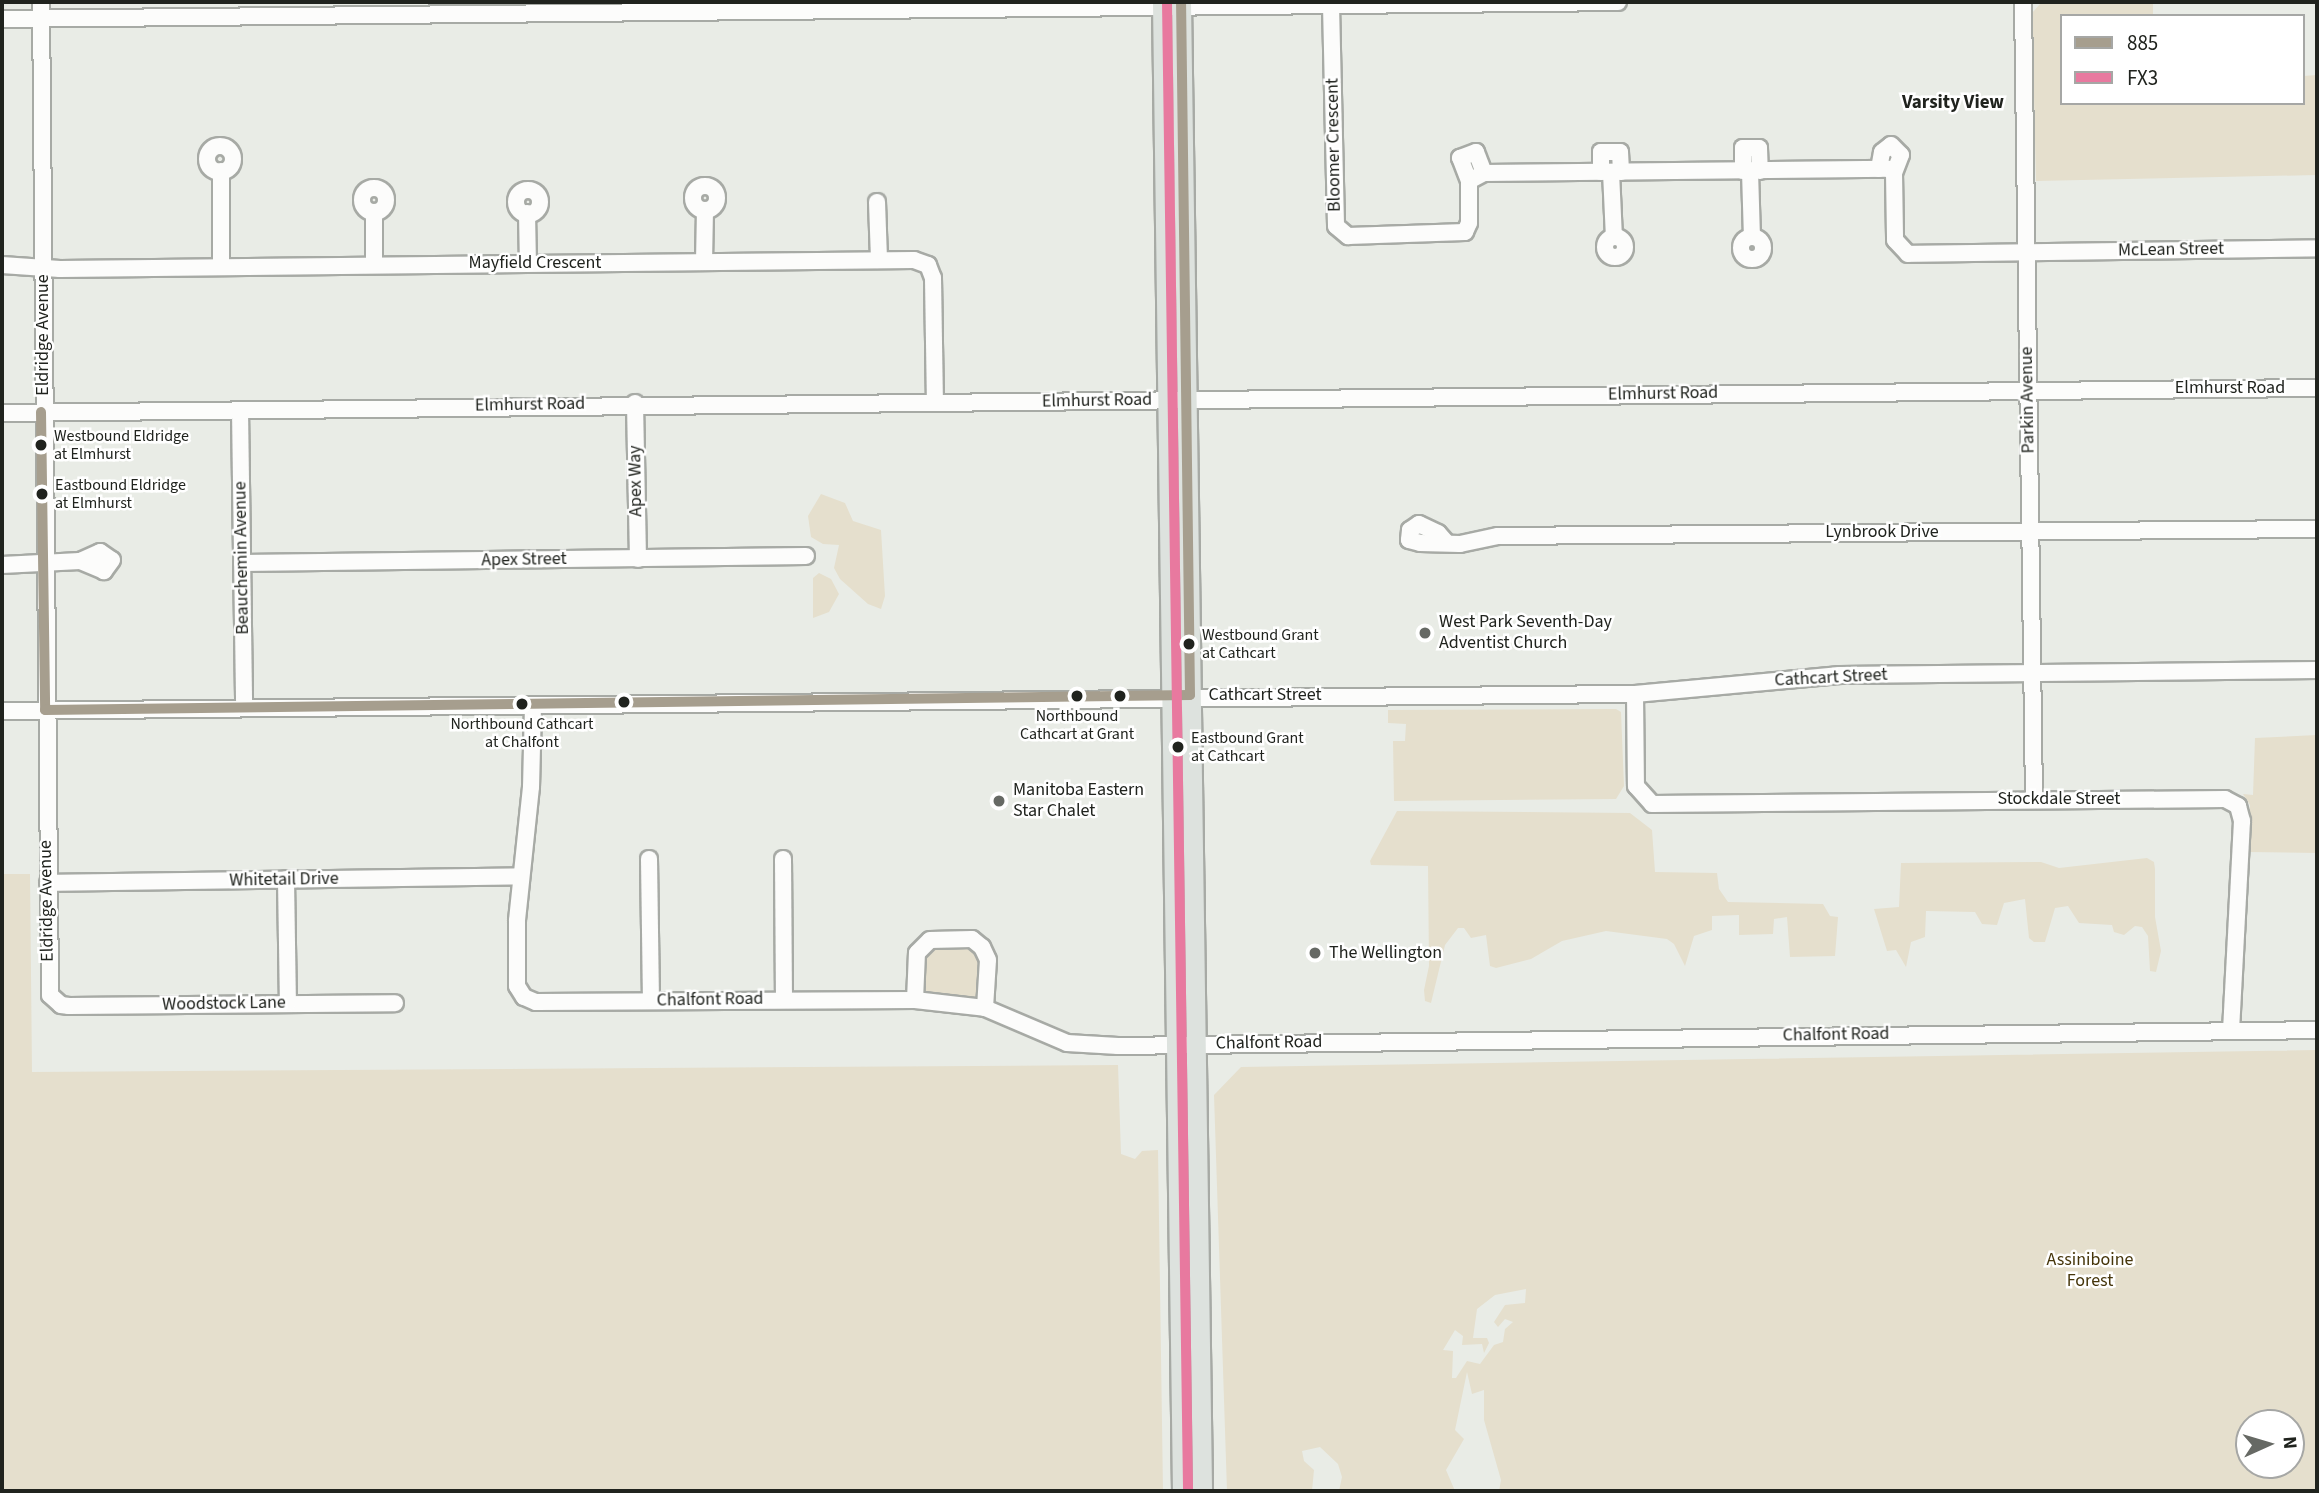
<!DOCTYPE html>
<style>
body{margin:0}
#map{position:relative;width:2319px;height:1493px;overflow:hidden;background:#e9ece6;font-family:"Source Sans 3",sans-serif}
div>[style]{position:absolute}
.green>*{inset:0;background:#e5dfcd}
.roads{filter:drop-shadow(2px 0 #a7aaa5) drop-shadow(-2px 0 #a7aaa5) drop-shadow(0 2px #a7aaa5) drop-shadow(0 -2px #a7aaa5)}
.minor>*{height:16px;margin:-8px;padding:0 8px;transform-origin:8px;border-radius:8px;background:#fcfcfb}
.minor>.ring{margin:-8px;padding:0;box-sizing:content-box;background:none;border:16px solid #fcfcfb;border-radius:50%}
.major>*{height:19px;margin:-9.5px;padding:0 9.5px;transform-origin:9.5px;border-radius:9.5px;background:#dde2de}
.bus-1>*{height:10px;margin:-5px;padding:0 5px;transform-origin:5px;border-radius:5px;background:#a69e8e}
.bus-2>*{height:10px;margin:-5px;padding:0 5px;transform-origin:5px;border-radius:5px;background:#e8799f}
.dots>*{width:19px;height:19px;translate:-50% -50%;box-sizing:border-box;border:4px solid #fff;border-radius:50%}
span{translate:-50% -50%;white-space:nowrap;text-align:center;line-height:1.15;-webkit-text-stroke:5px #fff;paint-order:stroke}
.bus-label{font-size:16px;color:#20231e}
.left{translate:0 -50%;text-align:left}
.street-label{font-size:18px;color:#20231e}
.poi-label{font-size:18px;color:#20231e}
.park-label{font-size:18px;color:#46360b}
.neighbourhood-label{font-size:19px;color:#20231e;font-weight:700}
.frame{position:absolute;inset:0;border:4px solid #20231e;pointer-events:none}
.legend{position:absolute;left:2060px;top:14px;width:245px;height:91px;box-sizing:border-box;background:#fff;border:2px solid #a6a7a5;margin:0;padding:9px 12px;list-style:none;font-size:21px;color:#20231e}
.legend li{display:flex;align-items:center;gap:14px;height:35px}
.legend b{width:35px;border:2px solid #a6a7a5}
.north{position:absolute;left:2235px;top:1409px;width:70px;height:70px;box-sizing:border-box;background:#fff;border:2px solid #a6a7a5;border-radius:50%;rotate:86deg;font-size:19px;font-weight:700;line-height:28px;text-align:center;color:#20231e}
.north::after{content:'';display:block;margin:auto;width:24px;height:32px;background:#666964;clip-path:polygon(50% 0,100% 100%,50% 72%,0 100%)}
</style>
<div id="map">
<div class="green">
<i style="clip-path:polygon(2153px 2px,2153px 16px,2062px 16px,2062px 103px,2303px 103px,2303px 76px,2317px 75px,2317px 175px,2036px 181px,2032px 13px,2041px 3px)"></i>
<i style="clip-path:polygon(821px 494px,845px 503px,853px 521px,881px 530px,885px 596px,881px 609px,868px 604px,840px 579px,834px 568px,839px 545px,823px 544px,811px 537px,808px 516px)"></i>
<i style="clip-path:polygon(819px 573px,831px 579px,839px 594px,829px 612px,813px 618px,813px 578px)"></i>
<i style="clip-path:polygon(1616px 709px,1621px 712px,1624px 786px,1616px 799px,1394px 801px,1393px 741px,1405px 741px,1406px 724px,1388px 723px,1388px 710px)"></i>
<i style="clip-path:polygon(2317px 735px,2317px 853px,2248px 852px,2250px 805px,2243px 794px,2253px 795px,2255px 738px)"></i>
<i style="clip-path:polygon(1397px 811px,1630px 813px,1652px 830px,1655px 872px,1717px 873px,1719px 889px,1728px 902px,1823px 904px,1830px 916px,1838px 917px,1835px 956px,1790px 957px,1787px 917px,1774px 919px,1773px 934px,1739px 935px,1739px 915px,1712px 916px,1712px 930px,1694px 936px,1685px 966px,1674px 944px,1667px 939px,1606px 931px,1562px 941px,1531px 959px,1496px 968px,1490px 966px,1486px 935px,1471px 938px,1464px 928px,1458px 928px,1445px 945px,1431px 1003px,1425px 1001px,1424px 990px,1429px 966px,1428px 866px,1371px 865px,1370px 861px)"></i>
<i style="clip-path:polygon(2147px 858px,2154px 862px,2155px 869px,2155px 917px,2161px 951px,2156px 972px,2150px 971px,2148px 936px,2142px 927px,2135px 926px,2124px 935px,2114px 932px,2112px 925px,2079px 923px,2068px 906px,2055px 908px,2045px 942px,2034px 942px,2029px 938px,2025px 899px,2004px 903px,1997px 925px,1982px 924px,1975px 912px,1926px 911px,1925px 937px,1911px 942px,1906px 967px,1896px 950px,1887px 951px,1874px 909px,1899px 907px,1901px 863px,2041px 862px,2059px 868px)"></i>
<i style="clip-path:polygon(2px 874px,30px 874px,32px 1072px,1118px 1065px,1121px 1154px,1135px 1159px,1142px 1151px,1158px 1150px,1163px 1491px,2px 1491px)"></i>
<i style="clip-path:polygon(968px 944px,982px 956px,983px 993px,976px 999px,934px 998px,925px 993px,918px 979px,925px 949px)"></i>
<i style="clip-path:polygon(evenodd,2317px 1050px,2317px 1491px,1499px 1491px,1501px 1480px,1484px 1420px,1484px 1390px,1472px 1394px,1467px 1372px,1455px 1430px,1464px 1439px,1446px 1470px,1455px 1491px,1339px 1491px,1342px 1477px,1338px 1464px,1320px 1447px,1302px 1451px,1304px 1461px,1314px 1470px,1312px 1491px,1227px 1491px,1214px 1095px,1241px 1067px,2317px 1050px,1526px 1289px,1525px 1303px,1505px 1305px,1494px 1322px,1498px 1327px,1505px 1319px,1513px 1322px,1505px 1329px,1503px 1342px,1494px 1345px,1480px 1364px,1467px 1361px,1456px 1378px,1452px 1378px,1453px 1351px,1443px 1350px,1455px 1330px,1463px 1336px,1462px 1345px,1482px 1344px,1484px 1353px,1489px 1343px,1487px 1338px,1473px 1338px,1477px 1309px,1495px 1295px,1526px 1289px,2317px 1050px,2249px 1423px,2291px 1423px,2291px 1465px,2249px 1465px,2249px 1423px)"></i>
</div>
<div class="roads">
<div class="minor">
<i style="left:41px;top:2px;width:993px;rotate:89.48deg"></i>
<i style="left:50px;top:995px;width:15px;rotate:42deg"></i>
<i style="left:61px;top:1005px;width:8px;rotate:7deg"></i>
<i style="left:69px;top:1006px;width:326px;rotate:-0.5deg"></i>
<i style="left:2023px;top:2px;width:797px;rotate:89.21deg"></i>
<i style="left:1331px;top:5px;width:221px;rotate:88.7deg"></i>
<i style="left:1336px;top:226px;width:16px;rotate:40deg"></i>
<i style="left:1348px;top:236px;width:117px;rotate:-2deg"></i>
<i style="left:1465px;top:232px;width:10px;rotate:-66deg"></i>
<i style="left:1469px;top:223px;width:42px;rotate:-90deg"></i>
<i style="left:1469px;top:181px;width:17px;rotate:-28deg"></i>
<i style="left:1484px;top:173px;width:405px;rotate:-0.6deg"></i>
<i style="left:1889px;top:169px;width:6px;rotate:39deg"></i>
<i style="left:1894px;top:173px;width:67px;rotate:89.1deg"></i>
<i style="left:1895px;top:240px;width:19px;rotate:47deg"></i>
<i style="left:1908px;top:254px;width:409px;rotate:-0.8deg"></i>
<i style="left:2px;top:19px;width:1616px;rotate:-0.6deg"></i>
<i class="ring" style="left:207px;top:146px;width:10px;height:10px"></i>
<i style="left:1879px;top:169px;width:17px;rotate:-80deg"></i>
<i style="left:1882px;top:152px;width:11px;rotate:-38deg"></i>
<i style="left:1891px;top:145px;width:14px;rotate:45deg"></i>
<i style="left:1901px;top:155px;width:19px;rotate:111deg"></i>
<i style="left:221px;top:171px;width:95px;rotate:90deg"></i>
<i style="left:1743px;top:171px;width:23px;rotate:-90deg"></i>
<i style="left:1743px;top:148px;width:16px"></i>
<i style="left:1759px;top:148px;width:23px;rotate:88deg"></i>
<i style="left:1750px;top:171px;width:66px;rotate:88.3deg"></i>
<i style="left:1601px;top:172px;width:20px;rotate:-90deg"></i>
<i style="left:1601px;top:152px;width:19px"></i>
<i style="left:1620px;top:152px;width:20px;rotate:87deg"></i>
<i style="left:1611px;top:172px;width:65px;rotate:87.4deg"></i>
<i style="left:1469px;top:181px;width:25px;rotate:-111deg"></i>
<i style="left:1460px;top:158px;width:17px;rotate:-21deg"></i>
<i style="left:1476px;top:152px;width:22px;rotate:69deg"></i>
<i class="ring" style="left:693px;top:186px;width:8px;height:8px"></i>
<i class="ring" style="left:362px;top:188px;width:8px;height:8px"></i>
<i class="ring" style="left:516px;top:190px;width:8px;height:8px"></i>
<i style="left:877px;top:202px;width:58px;rotate:88deg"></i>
<i style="left:527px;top:213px;width:50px;rotate:88.9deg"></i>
<i class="ring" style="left:1605px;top:237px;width:4px;height:4px"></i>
<i class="ring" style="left:1741px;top:237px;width:6px;height:6px"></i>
<i style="left:704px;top:262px;width:52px;rotate:-88.9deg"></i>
<i style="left:2px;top:265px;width:58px;rotate:3.9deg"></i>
<i style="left:60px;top:269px;width:854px;rotate:-0.6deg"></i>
<i style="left:914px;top:260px;width:15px;rotate:20deg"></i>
<i style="left:928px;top:265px;width:14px;rotate:69deg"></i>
<i style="left:933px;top:278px;width:125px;rotate:89.1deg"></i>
<i style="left:374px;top:265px;width:53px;rotate:-90deg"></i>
<i style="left:635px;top:403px;width:156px;rotate:88.9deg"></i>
<i style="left:240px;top:410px;width:297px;rotate:89.2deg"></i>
<i style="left:2px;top:413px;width:2315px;rotate:-0.62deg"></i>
<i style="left:1447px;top:543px;width:13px;rotate:-132deg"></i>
<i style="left:1438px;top:533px;width:21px;rotate:-155deg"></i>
<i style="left:1419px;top:524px;width:11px;rotate:146deg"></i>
<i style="left:1410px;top:530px;width:10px;rotate:96deg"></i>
<i style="left:1409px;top:540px;width:11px;rotate:15deg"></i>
<i style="left:1420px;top:543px;width:40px;rotate:1.4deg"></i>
<i style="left:1460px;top:544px;width:39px;rotate:-12deg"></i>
<i style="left:1498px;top:536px;width:819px;rotate:-0.49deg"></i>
<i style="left:100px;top:552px;width:14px;rotate:34deg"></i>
<i style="left:112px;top:560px;width:14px;rotate:126deg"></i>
<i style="left:104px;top:571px;width:26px;rotate:-157deg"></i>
<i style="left:80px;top:561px;width:22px;rotate:-24deg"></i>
<i style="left:242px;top:563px;width:564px;rotate:-0.71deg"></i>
<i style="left:2px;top:565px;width:78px;rotate:-2.9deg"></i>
<i style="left:1635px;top:694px;width:92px;rotate:89.4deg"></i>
<i style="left:1636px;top:786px;width:24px;rotate:48deg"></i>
<i style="left:1652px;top:804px;width:573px;rotate:-0.5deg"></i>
<i style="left:2225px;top:799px;width:15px;rotate:28deg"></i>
<i style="left:2238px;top:806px;width:16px;rotate:75deg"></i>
<i style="left:2242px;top:821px;width:209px;rotate:93deg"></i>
<i style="left:533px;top:706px;width:81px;rotate:91.4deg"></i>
<i style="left:531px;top:787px;width:135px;rotate:96deg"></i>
<i style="left:517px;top:921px;width:65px;rotate:90deg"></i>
<i style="left:517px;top:986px;width:13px;rotate:58deg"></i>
<i style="left:524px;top:997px;width:13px;rotate:23deg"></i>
<i style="left:536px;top:1002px;width:379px;rotate:-0.3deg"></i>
<i style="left:915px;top:1000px;width:70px;rotate:6.5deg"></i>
<i style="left:985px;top:1008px;width:89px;rotate:23.1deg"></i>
<i style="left:1067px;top:1043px;width:51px;rotate:3.4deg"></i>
<i style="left:1118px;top:1046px;width:1199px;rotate:-0.76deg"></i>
<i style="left:2px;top:711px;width:1633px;rotate:-0.6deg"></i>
<i style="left:1635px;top:694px;width:206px;rotate:-5.3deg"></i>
<i style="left:1840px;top:675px;width:477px;rotate:-0.6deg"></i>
<i style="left:649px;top:859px;width:141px;rotate:89.2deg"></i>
<i style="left:783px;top:859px;width:139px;rotate:89.6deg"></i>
<i style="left:286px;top:879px;width:124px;rotate:89.1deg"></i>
<i style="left:48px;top:883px;width:473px;rotate:-0.8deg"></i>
<i style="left:915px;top:1000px;width:47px;rotate:-87.6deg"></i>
<i style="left:917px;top:953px;width:18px;rotate:-45deg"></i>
<i style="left:930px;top:940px;width:42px;rotate:-1.4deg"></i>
<i style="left:972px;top:939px;width:13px;rotate:39deg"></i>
<i style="left:982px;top:947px;width:14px;rotate:65deg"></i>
<i style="left:988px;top:960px;width:48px;rotate:93.6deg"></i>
</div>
<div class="major">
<i style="left:1162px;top:2px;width:1489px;rotate:89.23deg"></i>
<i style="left:1181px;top:2px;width:1489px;rotate:89.19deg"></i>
</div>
</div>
<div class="bus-1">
<i style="left:41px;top:412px;width:298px;rotate:89.2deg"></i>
<i style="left:45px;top:710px;width:1145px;rotate:-0.75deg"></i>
<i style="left:1190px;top:695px;width:693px;rotate:-90.74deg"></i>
</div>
<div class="bus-2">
<i style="left:1167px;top:2px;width:1489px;rotate:89.19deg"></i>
</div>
<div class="dots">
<i style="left:41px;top:445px;background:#20231e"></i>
<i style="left:42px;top:494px;background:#20231e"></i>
<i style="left:1425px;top:633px;background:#666964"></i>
<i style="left:1189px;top:644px;background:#20231e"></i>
<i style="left:1077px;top:696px;background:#20231e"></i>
<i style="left:1120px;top:696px;background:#20231e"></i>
<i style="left:624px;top:702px;background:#20231e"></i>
<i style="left:522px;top:704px;background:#20231e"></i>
<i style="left:1178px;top:747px;background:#20231e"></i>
<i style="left:999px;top:801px;background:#666964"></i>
<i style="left:1315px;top:953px;background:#666964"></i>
</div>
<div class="bus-label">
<span class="left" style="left:54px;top:445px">Westbound Eldridge<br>at Elmhurst</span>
<span class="left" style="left:55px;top:494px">Eastbound Eldridge<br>at Elmhurst</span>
<span class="left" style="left:1202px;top:644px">Westbound Grant<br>at Cathcart</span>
<span style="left:1077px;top:725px">Northbound<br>Cathcart at Grant</span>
<span style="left:522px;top:733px">Northbound Cathcart<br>at Chalfont</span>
<span class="left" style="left:1191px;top:747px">Eastbound Grant<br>at Cathcart</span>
</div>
<div class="street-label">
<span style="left:1334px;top:145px;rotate:-91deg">Bloomer Crescent</span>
<span style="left:2171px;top:250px;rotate:-1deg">McLean Street</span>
<span style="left:535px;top:263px">Mayfield Crescent</span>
<span style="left:43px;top:335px;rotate:-90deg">Eldridge Avenue</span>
<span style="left:2230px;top:388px">Elmhurst Road</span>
<span style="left:1663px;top:394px;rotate:-1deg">Elmhurst Road</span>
<span style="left:2028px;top:400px;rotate:-91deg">Parkin Avenue</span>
<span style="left:1097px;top:401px;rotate:-1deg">Elmhurst Road</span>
<span style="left:530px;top:405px;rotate:-1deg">Elmhurst Road</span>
<span style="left:636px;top:481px;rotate:-91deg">Apex Way</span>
<span style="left:1882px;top:532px">Lynbrook Drive</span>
<span style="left:242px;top:558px;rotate:-91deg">Beauchemin Avenue</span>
<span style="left:524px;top:560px;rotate:-1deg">Apex Street</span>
<span style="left:1831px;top:678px;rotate:-3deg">Cathcart Street</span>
<span style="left:1265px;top:695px">Cathcart Street</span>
<span style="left:2059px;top:799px">Stockdale Street</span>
<span style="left:284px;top:880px;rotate:-1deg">Whitetail Drive</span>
<span style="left:47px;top:901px;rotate:-91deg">Eldridge Avenue</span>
<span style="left:710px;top:1000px;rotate:-1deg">Chalfont Road</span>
<span style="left:224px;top:1004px;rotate:-1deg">Woodstock Lane</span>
<span style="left:1836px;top:1035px;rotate:-1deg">Chalfont Road</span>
<span style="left:1269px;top:1043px;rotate:-1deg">Chalfont Road</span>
</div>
<div class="poi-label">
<span class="left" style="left:1439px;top:633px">West Park Seventh-Day<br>Adventist Church</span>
<span class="left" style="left:1013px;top:801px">Manitoba Eastern<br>Star Chalet</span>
<span class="left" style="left:1329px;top:953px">The Wellington</span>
</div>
<div class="park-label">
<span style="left:2090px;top:1271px">Assiniboine<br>Forest</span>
</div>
<div class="neighbourhood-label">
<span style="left:1953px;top:103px">Varsity View</span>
</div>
<div class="frame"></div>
<ul class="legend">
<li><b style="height:9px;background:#a69e8e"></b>885</li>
<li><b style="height:9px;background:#e8799f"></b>FX3</li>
</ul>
<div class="north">N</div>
</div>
